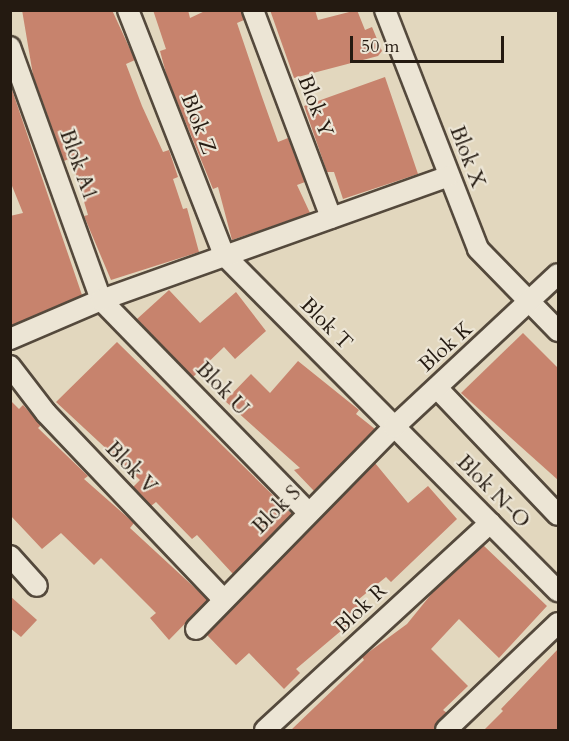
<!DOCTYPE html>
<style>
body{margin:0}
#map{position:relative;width:569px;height:741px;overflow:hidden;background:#e2d7be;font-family:Cardo,serif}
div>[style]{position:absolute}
.building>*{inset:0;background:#c7836d}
.roads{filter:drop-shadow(2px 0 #54493c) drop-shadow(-2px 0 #54493c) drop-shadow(0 2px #54493c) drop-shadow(0 -2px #54493c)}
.minor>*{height:20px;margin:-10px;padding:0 10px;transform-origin:10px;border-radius:10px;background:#ece5d5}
span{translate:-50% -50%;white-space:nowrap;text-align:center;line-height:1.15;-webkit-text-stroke:4.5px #ece5d5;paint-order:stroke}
.street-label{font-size:21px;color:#241a11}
.frame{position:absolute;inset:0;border:12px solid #241a11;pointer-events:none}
.scale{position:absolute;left:350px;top:36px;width:154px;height:27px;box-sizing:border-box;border:3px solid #241a11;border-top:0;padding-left:8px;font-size:18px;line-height:21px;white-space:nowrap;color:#241a11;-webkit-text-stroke:4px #ece5d5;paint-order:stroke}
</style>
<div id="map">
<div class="building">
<i style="clip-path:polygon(22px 10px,112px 10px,135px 60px,126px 64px,142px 106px,163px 152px,169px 150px,178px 177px,173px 179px,183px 209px,187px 208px,199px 252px,111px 280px,84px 216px,88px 215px,71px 158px,64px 161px,33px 75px)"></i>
<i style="clip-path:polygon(153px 10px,188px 10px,190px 18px,207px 10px,241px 10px,244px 20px,237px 23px,261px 94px,278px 142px,288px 138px,305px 182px,297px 185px,310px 213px,232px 240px,218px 187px,213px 189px,167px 77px,160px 51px,166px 49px)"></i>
<i style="clip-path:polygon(270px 10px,315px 10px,318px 20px,357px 10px,365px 30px,372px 27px,382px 51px,378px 56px,294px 78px)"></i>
<i style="clip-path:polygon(385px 77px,418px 174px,343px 199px,334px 172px,327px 172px,304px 106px)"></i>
<i style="clip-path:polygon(10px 84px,82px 295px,10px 326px,10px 216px,23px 213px,10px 181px)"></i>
<i style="clip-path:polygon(169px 290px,200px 323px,236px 292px,266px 331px,235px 359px,224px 347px,193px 377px,137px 319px)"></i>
<i style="clip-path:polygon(523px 333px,558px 368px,558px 480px,461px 393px)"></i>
<i style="clip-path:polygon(117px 342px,292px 514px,233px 574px,197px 535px,192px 539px,156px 502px,151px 506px,133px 487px,140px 480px,56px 402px)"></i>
<i style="clip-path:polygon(298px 361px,359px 410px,356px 414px,375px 429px,314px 491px,294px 470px,300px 468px,225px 401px,251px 374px,270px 393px)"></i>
<i style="clip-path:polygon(10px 400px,19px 409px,23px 405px,41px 425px,38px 428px,88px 476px,84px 479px,134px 523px,130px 528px,208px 600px,169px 640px,150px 618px,156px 613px,101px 558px,94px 565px,61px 533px,42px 549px,10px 515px)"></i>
<i style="clip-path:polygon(375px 463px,408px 503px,428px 486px,457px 519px,391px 582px,386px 577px,359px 599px,362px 603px,344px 619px,349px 624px,296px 669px,300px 673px,284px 689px,249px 653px,236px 665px,207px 635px)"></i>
<i style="clip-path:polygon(483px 545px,547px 606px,499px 658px,459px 619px,431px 649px,468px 686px,443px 710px,447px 713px,434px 730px,291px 730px,364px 660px,362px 657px,407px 624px,433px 592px)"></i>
<i style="clip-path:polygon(10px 596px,37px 620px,21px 637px,10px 628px)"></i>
<i style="clip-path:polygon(558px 649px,558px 730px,484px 730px,503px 711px,501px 709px)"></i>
</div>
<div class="roads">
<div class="minor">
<i style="left:128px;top:10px;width:263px;rotate:68.6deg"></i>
<i style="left:224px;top:255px;width:474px;rotate:45.2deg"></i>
<i style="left:253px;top:10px;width:222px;rotate:69.4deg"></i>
<i style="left:385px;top:10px;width:256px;rotate:68.7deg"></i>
<i style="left:478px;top:249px;width:115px;rotate:45.7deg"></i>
<i style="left:10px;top:47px;width:269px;rotate:70.2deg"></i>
<i style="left:101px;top:300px;width:296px;rotate:45.7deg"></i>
<i style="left:10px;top:339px;width:99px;rotate:-23.2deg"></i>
<i style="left:101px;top:300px;width:369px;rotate:-19.6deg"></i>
<i style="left:10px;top:366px;width:59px;rotate:52.5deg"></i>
<i style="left:46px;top:413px;width:257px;rotate:46.4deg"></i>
<i style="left:437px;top:388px;width:175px;rotate:46.4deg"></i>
<i style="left:10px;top:556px;width:40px;rotate:48deg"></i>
<i style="left:196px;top:629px;width:283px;rotate:-45.6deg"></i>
<i style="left:394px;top:427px;width:224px;rotate:-43deg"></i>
<i style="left:265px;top:730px;width:306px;rotate:-42.6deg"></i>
<i style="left:446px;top:730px;width:155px;rotate:-43.7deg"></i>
</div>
</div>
<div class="street-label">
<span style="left:315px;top:106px;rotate:69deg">Blok Y</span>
<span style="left:198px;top:124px;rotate:69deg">Blok Z</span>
<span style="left:467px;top:157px;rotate:69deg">Blok X</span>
<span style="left:78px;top:165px;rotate:70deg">Blok A1</span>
<span style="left:326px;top:324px;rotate:45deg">Blok T</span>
<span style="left:446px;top:347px;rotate:-42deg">Blok K</span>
<span style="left:222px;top:389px;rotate:46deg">Blok U</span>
<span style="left:131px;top:468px;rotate:46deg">Blok V</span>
<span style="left:493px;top:492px;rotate:45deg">Blok N-O</span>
<span style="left:277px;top:510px;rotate:-45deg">Blok S</span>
<span style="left:361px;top:609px;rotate:-43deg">Blok R</span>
</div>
<div class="frame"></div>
<div class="scale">50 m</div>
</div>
